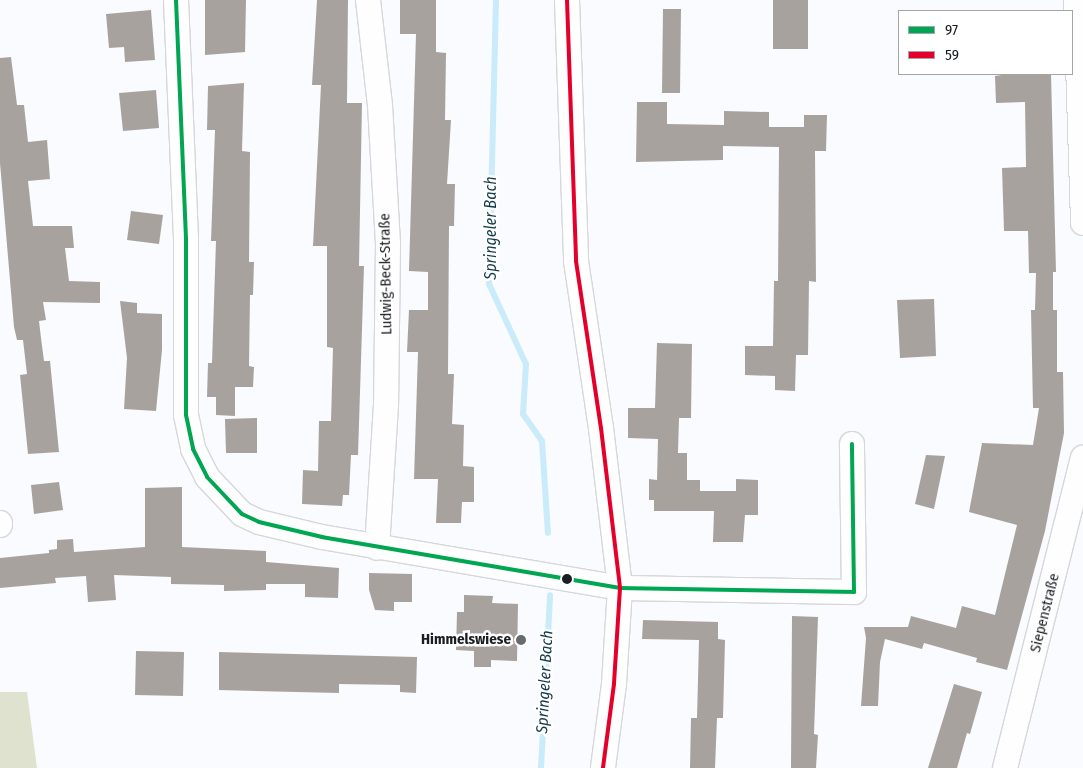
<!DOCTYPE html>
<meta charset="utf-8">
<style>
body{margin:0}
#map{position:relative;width:1083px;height:768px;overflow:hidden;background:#f9fbfe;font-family:"Fira Sans Condensed",sans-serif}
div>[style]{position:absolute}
.green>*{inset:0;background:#dfe2ce}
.stream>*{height:6px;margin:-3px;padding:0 3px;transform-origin:3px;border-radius:3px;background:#c9ebfa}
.building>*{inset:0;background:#a8a29f}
.roads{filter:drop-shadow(1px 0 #d5d7da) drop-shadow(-1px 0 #d5d7da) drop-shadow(0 1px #d5d7da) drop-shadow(0 -1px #d5d7da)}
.minor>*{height:24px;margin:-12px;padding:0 12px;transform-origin:12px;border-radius:12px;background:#fefeff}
.bus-1>*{height:4px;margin:-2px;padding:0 2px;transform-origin:2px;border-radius:2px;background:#00a651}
.bus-2>*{height:4px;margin:-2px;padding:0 2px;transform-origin:2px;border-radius:2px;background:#e4002b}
.dots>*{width:14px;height:14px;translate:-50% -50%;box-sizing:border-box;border:2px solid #fff;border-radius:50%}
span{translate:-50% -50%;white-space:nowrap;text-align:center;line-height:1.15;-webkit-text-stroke:5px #fff;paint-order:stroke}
.street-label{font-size:15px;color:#1a1d21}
.poi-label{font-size:15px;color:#1a1d21;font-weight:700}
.right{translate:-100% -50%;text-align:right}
.water-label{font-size:16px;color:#123a4a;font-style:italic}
.legend{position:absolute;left:898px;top:10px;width:175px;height:65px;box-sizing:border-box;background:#fff;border:1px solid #a3a5a6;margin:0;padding:6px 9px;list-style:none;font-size:15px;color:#1a1d21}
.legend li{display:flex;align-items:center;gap:10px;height:25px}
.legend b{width:25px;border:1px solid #a3a5a6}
</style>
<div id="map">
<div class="green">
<i style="clip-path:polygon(0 692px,27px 692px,37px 768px,0 768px)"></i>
</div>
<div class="stream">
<i style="left:496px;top:0;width:284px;rotate:91.4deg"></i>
<i style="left:489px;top:284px;width:88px;rotate:65.2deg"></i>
<i style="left:526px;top:364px;width:50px;rotate:93.4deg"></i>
<i style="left:523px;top:414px;width:33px;rotate:55deg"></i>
<i style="left:542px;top:441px;width:92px;rotate:86.3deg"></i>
<i style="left:541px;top:768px;width:173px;rotate:-87deg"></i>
</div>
<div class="building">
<i style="clip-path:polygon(205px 0,246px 0,245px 52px,205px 55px)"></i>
<i style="clip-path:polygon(317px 0,348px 0,347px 103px,362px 103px,359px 266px,364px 266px,358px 455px,351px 455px,349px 495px,343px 495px,342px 506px,302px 504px,303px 470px,318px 471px,319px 421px,331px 421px,333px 348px,327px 347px,327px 246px,313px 246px,321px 85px,312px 85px)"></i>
<i style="clip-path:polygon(400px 0,436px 0,436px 52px,446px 53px,445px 120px,451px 120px,447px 184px,455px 184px,454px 226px,449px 226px,448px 374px,454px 374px,452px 424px,464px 425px,463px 466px,474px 467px,474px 502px,462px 502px,461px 523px,436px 523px,438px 479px,414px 479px,418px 352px,407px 352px,409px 310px,428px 310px,428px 272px,409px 271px,416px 34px,400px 34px)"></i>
<i style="clip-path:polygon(773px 0,808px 0,808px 49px,773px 49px)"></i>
<i style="clip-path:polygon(663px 9px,681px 9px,680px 93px,662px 93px)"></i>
<i style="clip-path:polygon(151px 10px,155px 60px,125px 62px,124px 47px,109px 48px,106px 14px)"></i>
<i style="clip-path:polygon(11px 57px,17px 105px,24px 105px,28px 142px,47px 140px,50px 179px,28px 181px,33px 226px,72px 226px,74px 248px,65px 248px,69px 281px,100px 282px,100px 303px,43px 302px,46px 320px,39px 321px,41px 338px,44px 361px,50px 361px,59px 452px,28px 454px,20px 375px,27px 374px,23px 340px,17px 340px,14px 327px,0 163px,0 58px)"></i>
<i style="clip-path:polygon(1008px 74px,1051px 74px,1056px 272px,1053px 272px,1053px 310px,1057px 310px,1057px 372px,1063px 372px,1064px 433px,1045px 531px,1007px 670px,976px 662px,977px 658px,924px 643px,922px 649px,885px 639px,880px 662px,878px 706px,861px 706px,866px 638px,864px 627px,908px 627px,911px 616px,956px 628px,962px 606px,995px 615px,1017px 525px,969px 512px,982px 443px,1033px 445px,1039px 408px,1033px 408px,1031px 310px,1035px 310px,1036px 273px,1029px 273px,1028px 231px,1004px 231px,1002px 168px,1026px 167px,1025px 102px,996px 103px,995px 76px)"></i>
<i style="clip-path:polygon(244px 83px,242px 151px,250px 152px,249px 262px,254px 262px,253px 295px,250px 295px,249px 366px,254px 367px,253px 387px,235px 387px,235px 416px,216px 415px,216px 397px,207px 397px,208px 363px,212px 363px,216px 241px,211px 241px,215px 130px,207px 130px,208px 86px)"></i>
<i style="clip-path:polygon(156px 90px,159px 128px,123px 131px,119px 93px)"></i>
<i style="clip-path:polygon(637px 102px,667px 102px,667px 124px,724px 125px,724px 111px,769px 112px,769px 127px,804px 127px,804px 115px,827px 115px,826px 151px,815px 151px,816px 282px,809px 281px,808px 355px,796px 355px,795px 391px,775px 390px,775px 376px,745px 375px,745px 346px,773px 346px,774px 281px,778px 281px,779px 147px,723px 146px,723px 160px,636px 162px)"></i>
<i style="clip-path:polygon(131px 211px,163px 215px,159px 244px,127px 240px)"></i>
<i style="clip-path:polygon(934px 299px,936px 356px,900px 358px,897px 300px)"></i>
<i style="clip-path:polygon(120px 301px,137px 303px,137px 313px,162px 314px,162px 350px,156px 411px,124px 409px,127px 358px)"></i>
<i style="clip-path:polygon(657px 343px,692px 344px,691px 418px,679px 418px,678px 453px,687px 453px,687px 480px,700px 480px,700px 491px,736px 491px,736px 479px,758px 480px,758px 515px,745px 515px,743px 542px,713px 542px,714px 511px,654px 511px,654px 500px,649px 500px,649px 479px,657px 480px,658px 439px,628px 438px,628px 408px,655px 408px)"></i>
<i style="clip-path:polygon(257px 418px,257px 453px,226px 453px,225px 419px)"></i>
<i style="clip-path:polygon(926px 455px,945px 456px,934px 509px,915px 504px)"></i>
<i style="clip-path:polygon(59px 482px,63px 510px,34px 514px,31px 485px)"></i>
<i style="clip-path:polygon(182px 487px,182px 547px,266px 551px,266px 562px,339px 568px,338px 598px,305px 597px,305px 584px,266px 584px,266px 590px,224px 591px,224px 585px,171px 584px,171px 577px,114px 575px,116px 600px,88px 602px,86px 576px,55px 578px,56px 583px,0 588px,0 558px,49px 553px,49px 550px,57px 549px,57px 540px,73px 539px,74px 552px,145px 547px,145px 488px)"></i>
<i style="clip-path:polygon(369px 573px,412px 574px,412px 602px,394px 602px,394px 611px,375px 610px,369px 590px)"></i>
<i style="clip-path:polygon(464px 595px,493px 596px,492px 603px,518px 604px,517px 661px,491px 660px,491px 667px,474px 667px,474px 651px,456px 650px,457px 612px,464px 612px)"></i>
<i style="clip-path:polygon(792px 616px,818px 617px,814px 734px,818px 735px,816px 768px,791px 768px)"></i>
<i style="clip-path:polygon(643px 620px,718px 622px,718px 639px,725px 640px,723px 718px,717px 718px,715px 768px,690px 768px,691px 718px,697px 718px,699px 640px,642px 639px)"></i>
<i style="clip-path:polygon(136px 651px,184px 652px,183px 696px,135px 695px)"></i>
<i style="clip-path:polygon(219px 652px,417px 657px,416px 693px,400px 692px,400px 685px,339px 684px,339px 693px,219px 690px)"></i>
<i style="clip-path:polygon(954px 684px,982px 692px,970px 734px,967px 733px,957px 768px,928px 768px)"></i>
</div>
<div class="roads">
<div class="minor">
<i style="left:176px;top:0;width:239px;rotate:87.6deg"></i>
<i style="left:186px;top:239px;width:176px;rotate:90deg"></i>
<i style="left:186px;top:415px;width:35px;rotate:78deg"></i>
<i style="left:193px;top:449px;width:31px;rotate:63deg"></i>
<i style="left:207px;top:477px;width:51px;rotate:46.6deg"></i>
<i style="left:242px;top:514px;width:19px;rotate:25deg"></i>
<i style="left:259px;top:522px;width:65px;rotate:13.4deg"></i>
<i style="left:322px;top:537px;width:302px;rotate:9.7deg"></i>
<i style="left:620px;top:588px;width:234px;rotate:1deg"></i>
<i style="left:854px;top:592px;width:148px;rotate:-90.8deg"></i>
<i style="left:368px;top:0;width:106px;rotate:83.5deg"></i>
<i style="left:380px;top:105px;width:139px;rotate:86.7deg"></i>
<i style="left:388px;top:244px;width:161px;rotate:90.7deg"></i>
<i style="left:386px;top:405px;width:143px;rotate:93.6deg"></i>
<i style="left:567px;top:0;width:261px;rotate:88deg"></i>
<i style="left:576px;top:261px;width:169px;rotate:81.5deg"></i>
<i style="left:601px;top:428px;width:161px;rotate:83.2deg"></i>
<i style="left:620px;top:588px;width:96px;rotate:93.6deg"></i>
<i style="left:614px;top:684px;width:85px;rotate:97.5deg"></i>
<i style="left:1076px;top:0;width:223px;rotate:88.2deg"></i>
<i style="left:0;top:523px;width:2px;rotate:90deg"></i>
<i style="left:1005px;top:768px;width:320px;rotate:-75.9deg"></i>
</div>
</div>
<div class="bus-1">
<i style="left:176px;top:0;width:239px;rotate:87.6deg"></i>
<i style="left:186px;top:239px;width:176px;rotate:90deg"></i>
<i style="left:186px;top:415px;width:35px;rotate:78deg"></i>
<i style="left:193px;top:449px;width:31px;rotate:63deg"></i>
<i style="left:207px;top:477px;width:51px;rotate:46.6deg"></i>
<i style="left:242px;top:514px;width:19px;rotate:25deg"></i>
<i style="left:259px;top:522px;width:65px;rotate:13.4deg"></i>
<i style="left:322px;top:537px;width:302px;rotate:9.7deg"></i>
<i style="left:620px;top:588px;width:234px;rotate:1deg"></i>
<i style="left:854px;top:592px;width:148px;rotate:-90.8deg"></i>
</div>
<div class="bus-2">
<i style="left:567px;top:0;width:261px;rotate:88deg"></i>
<i style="left:576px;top:261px;width:169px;rotate:81.5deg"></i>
<i style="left:601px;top:428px;width:161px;rotate:83.2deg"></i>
<i style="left:620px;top:588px;width:96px;rotate:93.6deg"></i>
<i style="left:614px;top:684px;width:85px;rotate:97.5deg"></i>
</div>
<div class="dots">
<i style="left:567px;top:579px;background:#1a1d21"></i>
<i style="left:521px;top:640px;background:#686b6e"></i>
</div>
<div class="street-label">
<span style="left:386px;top:274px;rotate:-91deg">Ludwig-Beck-Straße</span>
<span style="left:1045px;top:613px;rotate:-76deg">Siepenstraße</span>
</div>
<div class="poi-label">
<span class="right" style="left:511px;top:640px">Himmelswiese</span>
</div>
<div class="water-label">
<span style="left:491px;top:228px;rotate:-90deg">Springeler Bach</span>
<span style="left:545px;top:682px;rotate:-87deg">Springeler Bach</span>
</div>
<ul class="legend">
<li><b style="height:6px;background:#00a651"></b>97</li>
<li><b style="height:6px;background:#e4002b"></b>59</li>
</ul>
</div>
